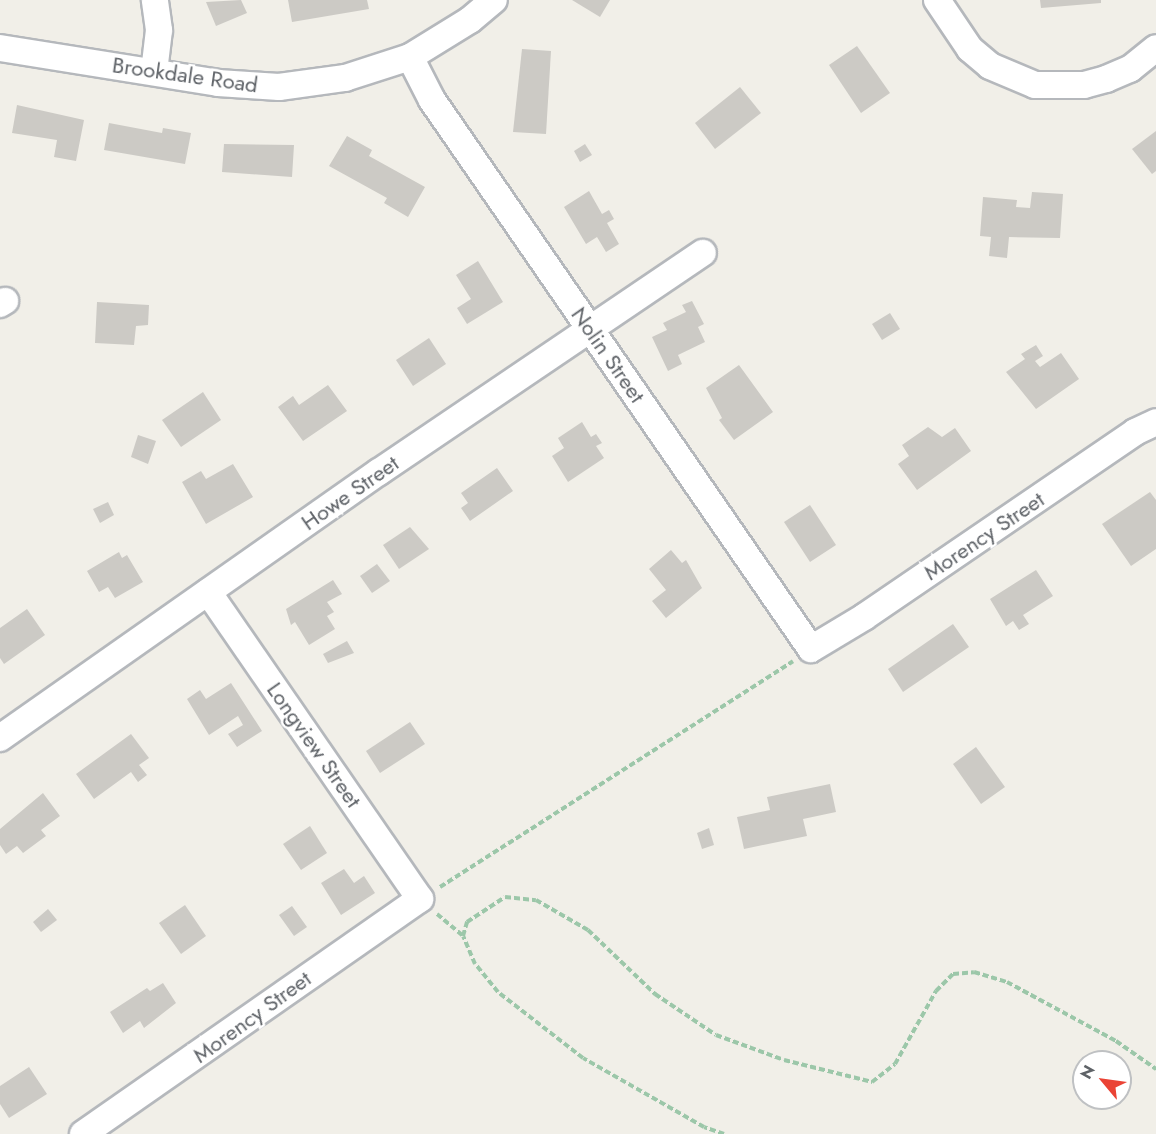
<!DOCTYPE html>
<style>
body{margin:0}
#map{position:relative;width:1156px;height:1134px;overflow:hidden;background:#f1efe8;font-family:Jost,sans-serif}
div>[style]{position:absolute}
.building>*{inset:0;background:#cccac5}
.path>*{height:4px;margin-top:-2px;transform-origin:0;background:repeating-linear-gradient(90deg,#9cc7a9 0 6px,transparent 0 9px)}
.roads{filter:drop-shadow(2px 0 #b5b8bc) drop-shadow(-2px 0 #b5b8bc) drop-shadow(0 2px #b5b8bc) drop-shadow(0 -2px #b5b8bc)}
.street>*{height:26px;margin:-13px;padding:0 13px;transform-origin:13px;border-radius:13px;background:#fff}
span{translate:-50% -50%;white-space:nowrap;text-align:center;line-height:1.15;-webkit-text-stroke:5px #fff;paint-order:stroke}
.street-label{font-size:22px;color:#5f6368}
.north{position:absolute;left:1072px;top:1050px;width:60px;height:60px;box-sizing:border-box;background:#fff;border:2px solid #bfc1c3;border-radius:50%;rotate:299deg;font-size:16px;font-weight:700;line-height:24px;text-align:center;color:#5f6368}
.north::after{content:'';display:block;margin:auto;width:21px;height:27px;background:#ea4335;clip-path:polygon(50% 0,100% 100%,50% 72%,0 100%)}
</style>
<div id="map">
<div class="building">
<i style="clip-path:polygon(241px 0,247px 13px,216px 26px,206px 2px)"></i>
<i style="clip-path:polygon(288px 0,367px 0,369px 9px,292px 22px)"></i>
<i style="clip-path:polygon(572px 0,610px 0,600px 17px)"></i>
<i style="clip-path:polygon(1040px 0,1101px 0,1101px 3px,1041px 8px)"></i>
<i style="clip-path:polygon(857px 46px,890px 93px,861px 113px,829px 65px)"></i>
<i style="clip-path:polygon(522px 49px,551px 51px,546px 134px,513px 132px)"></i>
<i style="clip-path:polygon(740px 87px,761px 113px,715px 149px,695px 123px)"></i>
<i style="clip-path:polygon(17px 105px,84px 120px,76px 161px,54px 157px,57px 140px,12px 133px)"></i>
<i style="clip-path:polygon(109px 123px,162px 133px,163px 128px,191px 133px,185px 164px,104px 150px)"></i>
<i style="clip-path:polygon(1156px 131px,1156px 171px,1152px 174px,1132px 149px)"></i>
<i style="clip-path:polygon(347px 136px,372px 150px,369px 156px,425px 187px,408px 217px,384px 203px,387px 198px,329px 166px)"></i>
<i style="clip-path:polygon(224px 144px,294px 145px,292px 177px,222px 172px)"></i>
<i style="clip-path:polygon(585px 144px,592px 155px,580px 162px,574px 151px)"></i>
<i style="clip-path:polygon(589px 191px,602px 214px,609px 210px,614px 219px,607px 223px,619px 244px,606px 252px,597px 237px,586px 244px,564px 207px)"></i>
<i style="clip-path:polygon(1032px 192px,1063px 194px,1060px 238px,1009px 237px,1007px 258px,989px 256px,991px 237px,980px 236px,983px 197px,1017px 200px,1016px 207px,1030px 208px)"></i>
<i style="clip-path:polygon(478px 261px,503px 302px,467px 324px,457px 308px,471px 299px,456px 275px)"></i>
<i style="clip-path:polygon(692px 301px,704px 324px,698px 327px,705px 342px,678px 355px,682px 364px,668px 371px,652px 337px,667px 330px,663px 323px,686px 312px,682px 305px)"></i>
<i style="clip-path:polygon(97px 302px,149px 305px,148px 325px,136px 326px,134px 345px,95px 343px)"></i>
<i style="clip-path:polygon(890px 313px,900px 329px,882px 340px,872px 324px)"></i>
<i style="clip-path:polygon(429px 338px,446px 364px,413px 386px,396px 360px)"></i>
<i style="clip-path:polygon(1036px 345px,1043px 356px,1035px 361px,1040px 367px,1061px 353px,1079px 379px,1036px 409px,1006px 372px,1025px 359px,1021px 354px)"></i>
<i style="clip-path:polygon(739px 365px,773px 412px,734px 440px,719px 420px,722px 418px,706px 388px)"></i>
<i style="clip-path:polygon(328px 385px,347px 411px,303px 441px,278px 407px,293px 396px,299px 405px)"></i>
<i style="clip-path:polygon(203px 392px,221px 420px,181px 447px,162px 420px)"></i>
<i style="clip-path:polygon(582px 422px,591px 437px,596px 434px,602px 443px,596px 446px,604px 458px,568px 482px,552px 456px,564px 448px,558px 438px)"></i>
<i style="clip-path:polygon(928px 427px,942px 437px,955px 428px,971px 451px,917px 490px,898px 464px,909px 456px,902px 445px)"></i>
<i style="clip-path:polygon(138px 435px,156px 441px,148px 464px,131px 457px)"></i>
<i style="clip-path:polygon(233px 464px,253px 497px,206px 524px,182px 482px,201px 471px,206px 479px)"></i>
<i style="clip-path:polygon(497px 468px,513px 491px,470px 521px,461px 508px,468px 503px,461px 493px)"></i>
<i style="clip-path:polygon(1150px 492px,1156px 500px,1156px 549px,1131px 566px,1102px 524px)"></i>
<i style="clip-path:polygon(108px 502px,114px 515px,100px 523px,93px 509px)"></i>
<i style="clip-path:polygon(810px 505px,836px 545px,810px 562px,784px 522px)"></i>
<i style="clip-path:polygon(410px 527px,429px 549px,399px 569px,383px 545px)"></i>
<i style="clip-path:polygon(671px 550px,682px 563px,686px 560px,702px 588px,666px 618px,652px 601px,666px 590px,649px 569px)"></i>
<i style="clip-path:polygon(119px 552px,122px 558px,127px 555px,143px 582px,115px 598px,108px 587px,99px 592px,87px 571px)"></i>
<i style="clip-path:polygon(377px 564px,390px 581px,372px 593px,360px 576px)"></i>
<i style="clip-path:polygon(1036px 570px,1053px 596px,1023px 615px,1029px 624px,1019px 630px,1013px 621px,1006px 626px,990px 599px)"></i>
<i style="clip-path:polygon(333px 580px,342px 594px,327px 602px,334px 612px,327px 616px,335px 629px,309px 645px,295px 622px,291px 625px,286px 609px)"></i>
<i style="clip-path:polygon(27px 609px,45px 635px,4px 664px,0 658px,0 628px)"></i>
<i style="clip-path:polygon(953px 624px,969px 647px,903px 692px,888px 669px)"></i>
<i style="clip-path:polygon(347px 641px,354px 653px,328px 663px,323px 654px)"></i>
<i style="clip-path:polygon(231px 683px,262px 731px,237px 747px,228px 734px,243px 725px,238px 716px,209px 735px,187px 699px,200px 690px,206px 699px)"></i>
<i style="clip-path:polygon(410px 722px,425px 744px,380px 773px,366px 751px)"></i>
<i style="clip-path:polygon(131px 734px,149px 758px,139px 765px,147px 775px,138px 782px,131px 772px,94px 799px,76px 774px)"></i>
<i style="clip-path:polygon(976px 747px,1005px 787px,981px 804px,953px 764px)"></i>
<i style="clip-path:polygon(830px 784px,836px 812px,803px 819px,807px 836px,744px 849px,737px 817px,770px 810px,767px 797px)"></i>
<i style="clip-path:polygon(43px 793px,60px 816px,41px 830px,46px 836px,23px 853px,17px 846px,6px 854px,0 845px,0 829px)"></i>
<i style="clip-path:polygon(310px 826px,327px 853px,301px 870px,283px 844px)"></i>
<i style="clip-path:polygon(709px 828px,714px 845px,702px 849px,697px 833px)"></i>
<i style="clip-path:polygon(344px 869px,354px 883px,364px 876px,375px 893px,341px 915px,321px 883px)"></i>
<i style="clip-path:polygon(185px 905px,206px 936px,181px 954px,159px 923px)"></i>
<i style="clip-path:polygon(292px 906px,307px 927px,294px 936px,279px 915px)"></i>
<i style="clip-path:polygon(48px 909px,57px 920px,41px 932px,33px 922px)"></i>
<i style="clip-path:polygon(163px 983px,176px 1003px,144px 1028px,140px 1021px,123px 1033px,110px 1012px,147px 988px,150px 991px)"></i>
<i style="clip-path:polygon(29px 1067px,47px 1094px,9px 1118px,0 1104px,0 1086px)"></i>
</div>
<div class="path">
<i style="left:440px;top:887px;width:419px;rotate:-32.6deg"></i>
<i style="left:437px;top:914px;width:34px;rotate:40deg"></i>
<i style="left:724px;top:1134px;width:21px;rotate:-161deg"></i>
<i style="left:704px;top:1127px;width:139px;rotate:-150.3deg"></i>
<i style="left:583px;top:1058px;width:108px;rotate:-142.2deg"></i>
<i style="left:498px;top:992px;width:36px;rotate:-129deg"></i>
<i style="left:475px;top:964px;width:30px;rotate:-113deg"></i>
<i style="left:463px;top:936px;width:15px;rotate:-74deg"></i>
<i style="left:467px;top:922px;width:45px;rotate:-33.3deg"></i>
<i style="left:505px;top:897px;width:31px;rotate:6deg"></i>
<i style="left:536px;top:900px;width:60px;rotate:30deg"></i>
<i style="left:588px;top:930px;width:93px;rotate:43.7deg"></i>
<i style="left:655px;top:994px;width:73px;rotate:33.9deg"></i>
<i style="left:716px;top:1035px;width:72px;rotate:20.2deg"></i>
<i style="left:784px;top:1060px;width:91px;rotate:14deg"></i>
<i style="left:872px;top:1082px;width:29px;rotate:-38deg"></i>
<i style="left:895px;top:1064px;width:84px;rotate:-60.7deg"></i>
<i style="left:936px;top:991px;width:24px;rotate:-45deg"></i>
<i style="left:953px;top:974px;width:21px;rotate:-5deg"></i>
<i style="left:974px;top:972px;width:34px;rotate:17deg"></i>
<i style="left:1007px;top:982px;width:124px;rotate:28.4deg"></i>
<i style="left:1116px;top:1041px;width:49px;rotate:35deg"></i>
</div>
<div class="roads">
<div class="street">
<i style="left:937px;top:0;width:59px;rotate:56deg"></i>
<i style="left:970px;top:49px;width:26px;rotate:40deg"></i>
<i style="left:990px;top:66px;width:49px;rotate:22.9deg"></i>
<i style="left:1035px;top:85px;width:49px"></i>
<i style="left:1084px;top:85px;width:23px;rotate:-15deg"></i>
<i style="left:1106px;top:79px;width:26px;rotate:-23deg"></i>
<i style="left:1130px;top:69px;width:33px;rotate:-39deg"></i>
<i style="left:0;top:48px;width:221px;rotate:9.1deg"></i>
<i style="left:218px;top:83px;width:61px;rotate:3.8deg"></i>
<i style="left:279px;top:87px;width:67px;rotate:-7.8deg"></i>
<i style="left:345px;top:78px;width:68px;rotate:-17.9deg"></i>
<i style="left:410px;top:57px;width:70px;rotate:-31.7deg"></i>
<i style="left:470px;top:20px;width:31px;rotate:-40deg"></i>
<i style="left:410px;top:57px;width:48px;rotate:62.9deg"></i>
<i style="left:432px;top:100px;width:667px;rotate:55.38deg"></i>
<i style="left:811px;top:649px;width:62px;rotate:-31.1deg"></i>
<i style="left:864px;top:617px;width:328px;rotate:-34.3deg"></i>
<i style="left:1135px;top:432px;width:23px;rotate:-25deg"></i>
<i style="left:154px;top:72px;width:42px;rotate:-83.2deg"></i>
<i style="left:159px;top:30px;width:30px;rotate:-98deg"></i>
<i style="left:0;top:304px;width:6px;rotate:-31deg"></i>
<i style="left:0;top:738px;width:463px;rotate:-35.1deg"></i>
<i style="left:379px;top:472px;width:391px;rotate:-34.1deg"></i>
<i style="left:83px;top:1134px;width:411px;rotate:-34.9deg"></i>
<i style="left:420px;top:899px;width:373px;rotate:-124.6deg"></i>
</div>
</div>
<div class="street-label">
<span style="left:185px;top:75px;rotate:8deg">Brookdale Road</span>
<span style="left:608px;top:355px;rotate:55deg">Nolin Street</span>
<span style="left:350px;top:493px;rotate:-35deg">Howe Street</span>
<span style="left:984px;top:536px;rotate:-34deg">Morency Street</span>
<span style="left:314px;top:745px;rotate:55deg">Longview Street</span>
<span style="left:252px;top:1017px;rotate:-36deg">Morency Street</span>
</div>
<div class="north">N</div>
</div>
